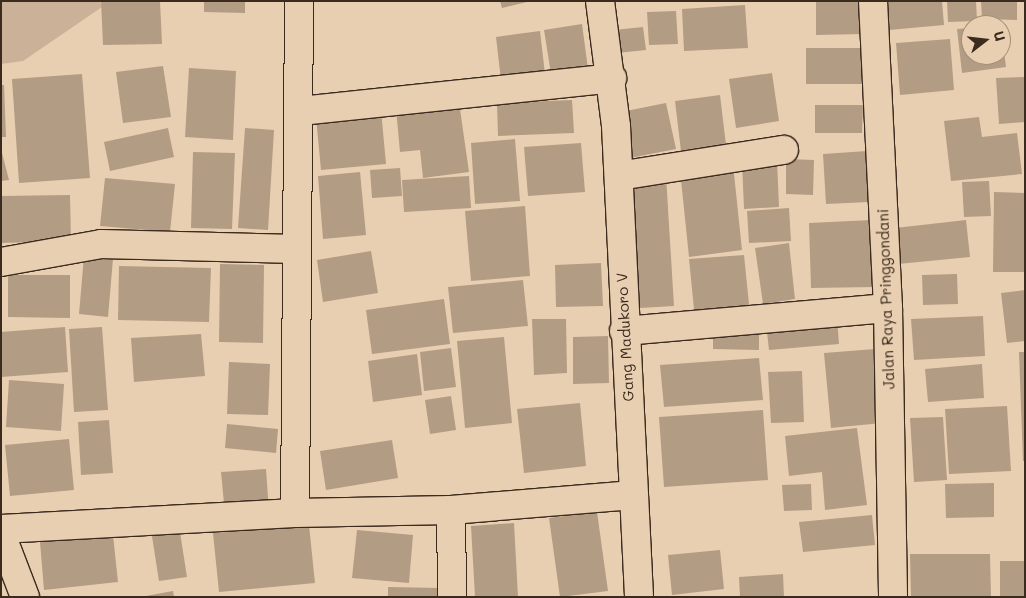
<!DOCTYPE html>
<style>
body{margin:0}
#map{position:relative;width:1026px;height:598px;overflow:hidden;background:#e9cfb1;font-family:Mali,sans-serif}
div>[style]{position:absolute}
.green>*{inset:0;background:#cab197}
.building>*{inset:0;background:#b39c84}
.roads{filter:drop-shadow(1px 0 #3b2a1e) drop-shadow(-1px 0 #3b2a1e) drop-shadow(0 1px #3b2a1e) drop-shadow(0 -1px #3b2a1e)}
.minor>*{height:28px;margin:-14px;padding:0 14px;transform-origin:14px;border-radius:14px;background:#e9cfb1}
span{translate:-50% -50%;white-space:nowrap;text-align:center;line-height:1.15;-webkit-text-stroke:4.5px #e9cfb1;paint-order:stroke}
.street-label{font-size:15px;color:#3b2a1e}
.frame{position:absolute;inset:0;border:2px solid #3b2a1e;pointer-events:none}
.north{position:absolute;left:961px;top:15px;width:50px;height:50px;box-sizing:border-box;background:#e9cfb1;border:1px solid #a38d76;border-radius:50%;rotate:74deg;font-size:14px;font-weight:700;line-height:20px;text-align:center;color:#3b2a1e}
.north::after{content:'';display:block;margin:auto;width:18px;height:22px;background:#3b2a1e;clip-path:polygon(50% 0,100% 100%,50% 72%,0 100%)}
</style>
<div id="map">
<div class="green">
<i style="clip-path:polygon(1px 1px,100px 1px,102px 7px,23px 61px,1px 64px)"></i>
</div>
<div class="building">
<i style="clip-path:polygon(101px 1px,160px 1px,162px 44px,103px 45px)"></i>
<i style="clip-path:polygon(204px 1px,245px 1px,245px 13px,204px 12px)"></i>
<i style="clip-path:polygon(500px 1px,527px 1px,527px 2px,502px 8px)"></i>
<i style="clip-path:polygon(816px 1px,863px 1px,864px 34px,816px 35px)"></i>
<i style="clip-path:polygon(887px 1px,942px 1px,944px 25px,889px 30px)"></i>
<i style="clip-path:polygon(947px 1px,976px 1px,977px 21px,948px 22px)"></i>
<i style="clip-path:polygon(981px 1px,1017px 1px,1017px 20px,982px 19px)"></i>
<i style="clip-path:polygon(745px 5px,748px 48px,684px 51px,682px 9px)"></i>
<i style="clip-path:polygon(676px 11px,678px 44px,649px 45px,647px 12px)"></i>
<i style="clip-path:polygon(582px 24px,588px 69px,551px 74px,544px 30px)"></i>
<i style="clip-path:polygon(643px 27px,646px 50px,617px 53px,614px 30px)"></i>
<i style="clip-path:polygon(971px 28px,971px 55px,1001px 55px,1002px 36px,1006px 67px,962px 73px,957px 29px)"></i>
<i style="clip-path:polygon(540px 31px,545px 74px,501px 80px,496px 37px)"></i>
<i style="clip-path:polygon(950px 39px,954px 90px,900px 95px,896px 43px)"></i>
<i style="clip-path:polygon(806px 48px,862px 48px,862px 84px,806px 84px)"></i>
<i style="clip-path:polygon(163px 66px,171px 117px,123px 123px,116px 72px)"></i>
<i style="clip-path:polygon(189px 68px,236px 71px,233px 140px,185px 137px)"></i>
<i style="clip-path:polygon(772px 73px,779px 121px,736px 128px,729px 79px)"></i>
<i style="clip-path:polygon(82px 74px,90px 178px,19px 183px,12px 79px)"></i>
<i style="clip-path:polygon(1025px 77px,1025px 122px,999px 124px,996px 78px)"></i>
<i style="clip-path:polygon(1px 85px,4px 85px,6px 137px,1px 137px)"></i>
<i style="clip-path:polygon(720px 95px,726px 145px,681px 151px,675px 101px)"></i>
<i style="clip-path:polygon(572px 100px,574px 133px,498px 136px,497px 103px)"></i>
<i style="clip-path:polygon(459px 102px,469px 172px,423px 178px,420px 150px,400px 152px,396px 109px)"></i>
<i style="clip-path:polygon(666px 103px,676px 149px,630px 158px,621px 112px)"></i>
<i style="clip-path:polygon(815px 105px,863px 105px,862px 133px,815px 133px)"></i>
<i style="clip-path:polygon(381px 110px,386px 164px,321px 170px,316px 117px)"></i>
<i style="clip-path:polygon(979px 117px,982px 137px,1017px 133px,1022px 174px,951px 181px,944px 121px)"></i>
<i style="clip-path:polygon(168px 128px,174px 157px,110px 171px,104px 142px)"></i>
<i style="clip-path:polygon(245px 128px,274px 130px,268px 230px,238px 228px)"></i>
<i style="clip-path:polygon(515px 139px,520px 201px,475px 204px,471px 143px)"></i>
<i style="clip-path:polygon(581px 143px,585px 192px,528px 196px,524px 147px)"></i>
<i style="clip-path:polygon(1px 149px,9px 180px,1px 181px)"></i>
<i style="clip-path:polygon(867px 151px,869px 202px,826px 204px,823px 154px)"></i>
<i style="clip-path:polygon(193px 152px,235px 153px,232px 229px,191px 228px)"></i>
<i style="clip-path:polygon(786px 159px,814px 160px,813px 195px,786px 194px)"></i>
<i style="clip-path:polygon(777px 160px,779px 207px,744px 209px,742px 162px)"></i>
<i style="clip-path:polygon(733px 164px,742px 250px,689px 257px,680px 170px)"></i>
<i style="clip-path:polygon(400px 168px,402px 196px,372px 198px,370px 170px)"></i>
<i style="clip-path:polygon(360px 172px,366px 235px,323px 239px,318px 176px)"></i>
<i style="clip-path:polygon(469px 176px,471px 208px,404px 212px,402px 180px)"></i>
<i style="clip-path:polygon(666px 176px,674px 306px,640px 308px,632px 178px)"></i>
<i style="clip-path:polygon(105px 178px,175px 184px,170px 232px,100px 226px)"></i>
<i style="clip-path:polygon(989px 181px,991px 216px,964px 217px,962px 182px)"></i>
<i style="clip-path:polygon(994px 192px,1025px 193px,1025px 272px,993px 272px)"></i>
<i style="clip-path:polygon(70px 195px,71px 241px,1px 243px,1px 196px)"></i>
<i style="clip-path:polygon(525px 206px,530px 276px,471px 281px,465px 211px)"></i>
<i style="clip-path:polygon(789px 208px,791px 241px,749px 243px,747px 211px)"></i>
<i style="clip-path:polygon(872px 220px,874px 287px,811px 288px,809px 223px)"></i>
<i style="clip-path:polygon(966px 220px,970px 257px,898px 264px,895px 228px)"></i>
<i style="clip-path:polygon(789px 243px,795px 299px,763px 304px,755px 248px)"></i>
<i style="clip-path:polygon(371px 251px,378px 293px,323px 302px,317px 260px)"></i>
<i style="clip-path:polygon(744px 255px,750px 314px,695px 319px,689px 259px)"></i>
<i style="clip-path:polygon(84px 256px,113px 259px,108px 317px,79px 314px)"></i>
<i style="clip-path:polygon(601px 263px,603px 306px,556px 307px,555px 265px)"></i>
<i style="clip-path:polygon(220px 264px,264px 265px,263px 343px,219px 342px)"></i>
<i style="clip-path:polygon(119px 266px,211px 268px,209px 322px,118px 320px)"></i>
<i style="clip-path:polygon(957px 274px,958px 304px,923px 305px,922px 275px)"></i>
<i style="clip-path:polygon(8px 275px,70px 275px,70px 318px,8px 317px)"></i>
<i style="clip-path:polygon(523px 280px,528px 326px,453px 333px,448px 287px)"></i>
<i style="clip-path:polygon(1025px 290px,1025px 341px,1007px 343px,1001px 293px)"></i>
<i style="clip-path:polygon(444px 299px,450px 344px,372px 354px,366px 310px)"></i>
<i style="clip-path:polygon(983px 316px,985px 356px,914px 360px,911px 319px)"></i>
<i style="clip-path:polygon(837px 318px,839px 344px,769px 350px,766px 323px)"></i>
<i style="clip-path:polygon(532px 319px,566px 319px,567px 373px,534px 375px)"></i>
<i style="clip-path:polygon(65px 327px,68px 372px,1px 377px,1px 332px)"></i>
<i style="clip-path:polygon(102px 327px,108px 410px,74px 412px,69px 329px)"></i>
<i style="clip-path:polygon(713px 330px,759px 330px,759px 350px,713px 349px)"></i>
<i style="clip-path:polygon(201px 334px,205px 376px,134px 382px,131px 338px)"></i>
<i style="clip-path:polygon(608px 336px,609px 383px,573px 384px,573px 337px)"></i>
<i style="clip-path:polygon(504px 337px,512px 423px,465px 428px,457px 341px)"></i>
<i style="clip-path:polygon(451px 348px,456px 387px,424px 391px,420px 352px)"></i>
<i style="clip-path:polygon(875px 349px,882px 423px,831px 428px,824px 353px)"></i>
<i style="clip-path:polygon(1019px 352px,1025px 352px,1025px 461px,1023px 461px)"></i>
<i style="clip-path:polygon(417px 354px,422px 395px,373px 402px,368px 361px)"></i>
<i style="clip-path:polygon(759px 358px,763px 400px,664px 407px,660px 365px)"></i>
<i style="clip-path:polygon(229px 362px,270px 364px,268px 415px,227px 414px)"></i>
<i style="clip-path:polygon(982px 364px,984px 398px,928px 402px,925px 369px)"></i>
<i style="clip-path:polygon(802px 371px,804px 422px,771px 423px,768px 372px)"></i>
<i style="clip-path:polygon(9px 380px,64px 384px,61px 431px,6px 427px)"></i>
<i style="clip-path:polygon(451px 396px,456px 430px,430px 434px,425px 400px)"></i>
<i style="clip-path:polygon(580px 403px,586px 466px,524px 473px,517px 409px)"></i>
<i style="clip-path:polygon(1007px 406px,1011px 471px,949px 474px,945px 409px)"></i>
<i style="clip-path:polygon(763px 410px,768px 480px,664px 487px,659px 417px)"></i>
<i style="clip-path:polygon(943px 417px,947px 480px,914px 482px,910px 418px)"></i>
<i style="clip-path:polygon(109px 420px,113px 473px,81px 475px,78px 422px)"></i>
<i style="clip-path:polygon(227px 424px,278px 429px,276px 453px,225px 448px)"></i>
<i style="clip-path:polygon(857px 428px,867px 505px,825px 510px,822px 472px,789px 476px,785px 436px)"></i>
<i style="clip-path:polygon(69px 439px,74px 490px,10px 496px,5px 445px)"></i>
<i style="clip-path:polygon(392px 440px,398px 478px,326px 490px,320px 451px)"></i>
<i style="clip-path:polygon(266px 469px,269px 511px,225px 514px,221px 472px)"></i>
<i style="clip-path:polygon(994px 483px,994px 517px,946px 518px,945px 484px)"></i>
<i style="clip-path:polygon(811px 484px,812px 510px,784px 511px,782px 485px)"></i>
<i style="clip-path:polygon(597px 512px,608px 591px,560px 597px,549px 518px)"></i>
<i style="clip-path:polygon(872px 515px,875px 545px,803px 552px,799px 522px)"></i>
<i style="clip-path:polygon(514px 523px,518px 597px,475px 597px,471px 526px)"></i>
<i style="clip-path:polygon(309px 525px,315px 583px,219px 592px,213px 533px)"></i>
<i style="clip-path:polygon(179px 526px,187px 577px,159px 581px,151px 530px)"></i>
<i style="clip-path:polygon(357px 530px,413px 535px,409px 583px,352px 578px)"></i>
<i style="clip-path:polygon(113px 535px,118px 582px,44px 590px,40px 542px)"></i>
<i style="clip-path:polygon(720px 550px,724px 589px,672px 595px,668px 555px)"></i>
<i style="clip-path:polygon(910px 554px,990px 554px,991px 597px,911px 597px)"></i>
<i style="clip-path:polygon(1000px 561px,1025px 561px,1025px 597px,1000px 597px)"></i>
<i style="clip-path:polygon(783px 574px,784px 597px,740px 597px,739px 577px)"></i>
<i style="clip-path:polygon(388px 587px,440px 588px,439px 597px,388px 597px)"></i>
<i style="clip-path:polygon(173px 591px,174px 597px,146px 597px,146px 596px)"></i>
</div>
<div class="roads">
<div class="minor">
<i style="left:600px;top:1px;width:126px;rotate:82.7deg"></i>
<i style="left:616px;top:126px;width:472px;rotate:87.2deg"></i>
<i style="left:873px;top:1px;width:307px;rotate:87.2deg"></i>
<i style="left:888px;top:308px;width:289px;rotate:89deg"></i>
<i style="left:300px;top:111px;width:314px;rotate:-6deg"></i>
<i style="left:619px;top:176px;width:167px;rotate:-9deg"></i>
<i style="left:1px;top:262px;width:102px;rotate:-10.2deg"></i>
<i style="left:101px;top:244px;width:195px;rotate:1.5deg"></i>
<i style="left:624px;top:331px;width:265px;rotate:-5deg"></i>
<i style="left:451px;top:510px;width:87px;rotate:89.3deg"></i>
<i style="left:295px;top:513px;width:512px;rotate:-89.55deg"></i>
<i style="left:1px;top:529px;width:294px;rotate:-3.1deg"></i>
<i style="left:295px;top:513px;width:156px;rotate:-1.1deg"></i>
<i style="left:451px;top:510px;width:183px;rotate:-4.7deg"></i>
<i style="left:1px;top:534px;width:67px;rotate:69.1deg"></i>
</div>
</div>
<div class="street-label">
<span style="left:886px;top:299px;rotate:-92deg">Jalan Raya Pringgondani</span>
<span style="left:625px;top:337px;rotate:-93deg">Gang Madukoro V</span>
</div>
<div class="frame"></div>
<div class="north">U</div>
</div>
